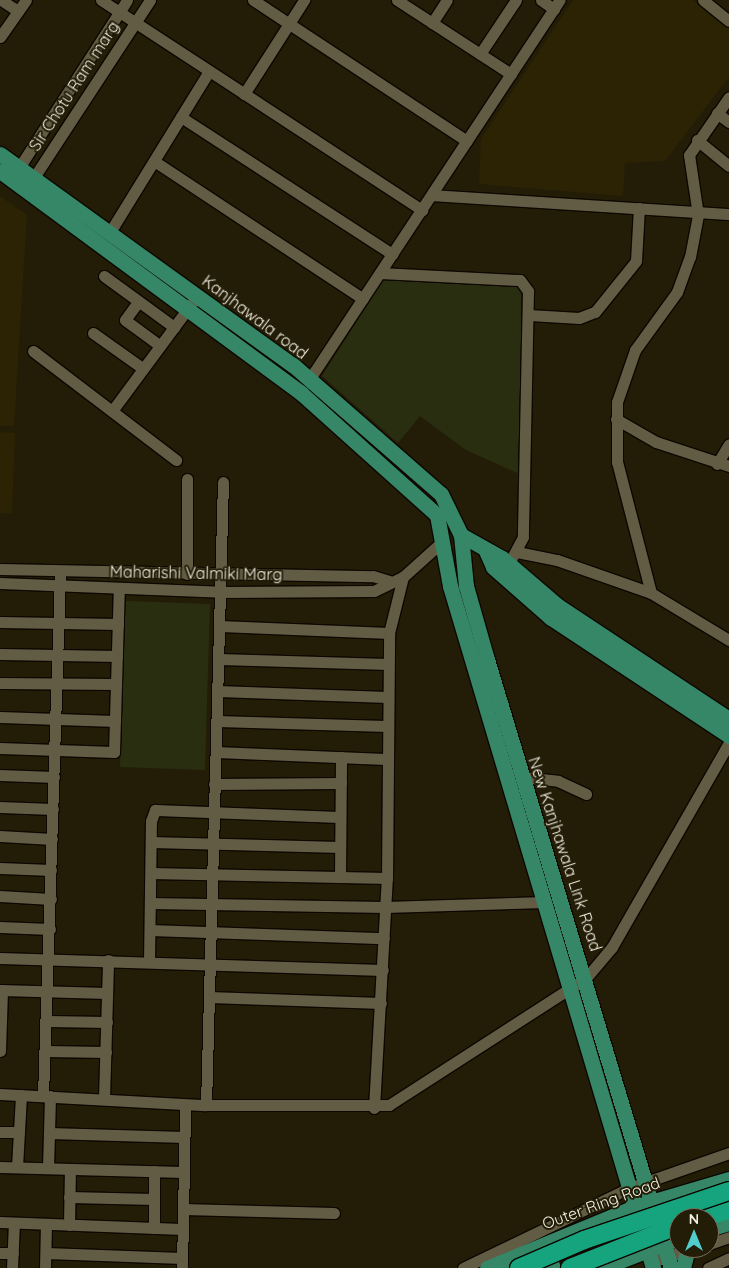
<!DOCTYPE html>
<style>
body{margin:0}
#map{position:relative;width:729px;height:1268px;overflow:hidden;background:#231d07;font-family:Quicksand,sans-serif}
div>[style]{position:absolute}
.built>*{inset:0;background:#2c2305}
.green>*{inset:0;background:#2a2e10}
.roads{filter:drop-shadow(1px 0 #0d0700) drop-shadow(-1px 0 #0d0700) drop-shadow(0 1px #0d0700) drop-shadow(0 -1px #0d0700)}
.minor>*{height:11px;margin:-5.5px;padding:0 5.5px;transform-origin:5.5px;border-radius:5.5px;background:#635c44}
.major>*{height:15px;margin:-7.5px;padding:0 7.5px;transform-origin:7.5px;border-radius:7.5px;background:#358767}
.highway>*{height:18px;margin:-9px;padding:0 9px;transform-origin:9px;border-radius:9px;background:#16a47f}
.bridges{filter:drop-shadow(1px 0 #0d0700) drop-shadow(-1px 0 #0d0700) drop-shadow(0 1px #0d0700) drop-shadow(0 -1px #0d0700)}
.highway-bridge>*{height:18px;margin:-9px;padding:0 9px;transform-origin:9px;border-radius:9px;background:#16a47f}
span{translate:-50% -50%;white-space:nowrap;text-align:center;line-height:1.15;-webkit-text-stroke:4px #231d07;paint-order:stroke}
.street-label{font-size:16px;color:#f3efe2}
.north{position:absolute;left:669px;top:1208px;width:50px;height:50px;box-sizing:border-box;background:#231d07;border:1px solid #76715f;border-radius:50%;rotate:0deg;font-size:14px;font-weight:700;line-height:20px;text-align:center;color:#f3efe2}
.north::after{content:'';display:block;margin:auto;width:18px;height:22px;background:#52cdce;clip-path:polygon(50% 0,100% 100%,50% 72%,0 100%)}
</style>
<div id="map">
<div class="built">
<i style="clip-path:polygon(573px 0,692px 0,729px 28px,729px 77px,665px 161px,625px 163px,623px 196px,479px 184px,481px 139px)"></i>
<i style="clip-path:polygon(0 196px,27px 215px,14px 426px,0 426px)"></i>
<i style="clip-path:polygon(0 432px,15px 433px,12px 513px,0 513px)"></i>
</div>
<div class="green">
<i style="clip-path:polygon(384px 279px,521px 287px,522px 475px,466px 450px,420px 416px,398px 443px,322px 376px)"></i>
<i style="clip-path:polygon(125px 601px,210px 604px,205px 770px,120px 767px)"></i>
</div>
<div class="roads">
<div class="minor">
<i style="left:1px;top:0;width:20px;rotate:33deg"></i>
<i style="left:101px;top:0;width:384px;rotate:33.2deg"></i>
<i style="left:253px;top:0;width:256px;rotate:33.4deg"></i>
<i style="left:397px;top:0;width:136px;rotate:33deg"></i>
<i style="left:541px;top:0;width:16px;rotate:35deg"></i>
<i style="left:703px;top:0;width:33px;rotate:39deg"></i>
<i style="left:432px;top:23px;width:27px;rotate:-57deg"></i>
<i style="left:0;top:37px;width:45px;rotate:-54.9deg"></i>
<i style="left:480px;top:54px;width:65px;rotate:-56.3deg"></i>
<i style="left:244px;top:94px;width:112px;rotate:-57.4deg"></i>
<i style="left:717px;top:113px;width:15px;rotate:37deg"></i>
<i style="left:181px;top:117px;width:252px;rotate:33deg"></i>
<i style="left:697px;top:140px;width:41px;rotate:39.1deg"></i>
<i style="left:154px;top:161px;width:250px;rotate:33.4deg"></i>
<i style="left:15px;top:174px;width:207px;rotate:-57.2deg"></i>
<i style="left:29px;top:185px;width:221px;rotate:-56.8deg"></i>
<i style="left:432px;top:195px;width:298px;rotate:3.7deg"></i>
<i style="left:110px;top:232px;width:189px;rotate:-58.4deg"></i>
<i style="left:380px;top:273px;width:140px;rotate:2.9deg"></i>
<i style="left:520px;top:280px;width:14px;rotate:54deg"></i>
<i style="left:528px;top:291px;width:246px;rotate:91.2deg"></i>
<i style="left:523px;top:537px;width:24px;rotate:118deg"></i>
<i style="left:104px;top:276px;width:87px;rotate:36.1deg"></i>
<i style="left:138px;top:302px;width:22px;rotate:126deg"></i>
<i style="left:125px;top:320px;width:42px;rotate:36.3deg"></i>
<i style="left:529px;top:315px;width:50px;rotate:3.4deg"></i>
<i style="left:579px;top:318px;width:17px;rotate:-21deg"></i>
<i style="left:595px;top:312px;width:65px;rotate:-51.2deg"></i>
<i style="left:636px;top:261px;width:53px;rotate:-86.8deg"></i>
<i style="left:93px;top:333px;width:60px;rotate:35.5deg"></i>
<i style="left:33px;top:351px;width:180px;rotate:37.3deg"></i>
<i style="left:309px;top:380px;width:455px;rotate:-56.6deg"></i>
<i style="left:112px;top:411px;width:143px;rotate:-53.5deg"></i>
<i style="left:616px;top:419px;width:46px;rotate:29.9deg"></i>
<i style="left:656px;top:442px;width:77px;rotate:18.2deg"></i>
<i style="left:717px;top:464px;width:23px;rotate:-59deg"></i>
<i style="left:517px;top:552px;width:41px;rotate:11.3deg"></i>
<i style="left:557px;top:560px;width:100px;rotate:19.3deg"></i>
<i style="left:651px;top:593px;width:135px;rotate:-104.5deg"></i>
<i style="left:617px;top:462px;width:60px;rotate:-90deg"></i>
<i style="left:617px;top:402px;width:55px;rotate:-70.9deg"></i>
<i style="left:635px;top:350px;width:72px;rotate:-54.1deg"></i>
<i style="left:677px;top:292px;width:37px;rotate:-70deg"></i>
<i style="left:690px;top:257px;width:43px;rotate:-79.2deg"></i>
<i style="left:698px;top:215px;width:61px;rotate:-98.5deg"></i>
<i style="left:689px;top:155px;width:70px;rotate:-55.4deg"></i>
<i style="left:0;top:569px;width:373px;rotate:1.1deg"></i>
<i style="left:373px;top:576px;width:17px;rotate:17deg"></i>
<i style="left:187px;top:574px;width:95px;rotate:-90deg"></i>
<i style="left:0;top:583px;width:221px;rotate:2.3deg"></i>
<i style="left:221px;top:592px;width:153px;rotate:-0.4deg"></i>
<i style="left:374px;top:591px;width:32px;rotate:-26deg"></i>
<i style="left:403px;top:577px;width:54px;rotate:-42deg"></i>
<i style="left:651px;top:593px;width:91px;rotate:31.1deg"></i>
<i style="left:0;top:622px;width:118px;rotate:1deg"></i>
<i style="left:220px;top:626px;width:169px;rotate:2.4deg"></i>
<i style="left:0;top:654px;width:117px;rotate:1deg"></i>
<i style="left:219px;top:659px;width:169px;rotate:1.7deg"></i>
<i style="left:0;top:683px;width:116px;rotate:0.5deg"></i>
<i style="left:218px;top:691px;width:169px;rotate:2deg"></i>
<i style="left:0;top:717px;width:115px;rotate:2deg"></i>
<i style="left:217px;top:721px;width:169px;rotate:1.7deg"></i>
<i style="left:0;top:748px;width:114px;rotate:2deg"></i>
<i style="left:114px;top:752px;width:164px;rotate:-88.3deg"></i>
<i style="left:216px;top:752px;width:169px;rotate:2.4deg"></i>
<i style="left:0;top:775px;width:54px;rotate:2.1deg"></i>
<i style="left:522px;top:777px;width:36px;rotate:6deg"></i>
<i style="left:558px;top:781px;width:31px;rotate:25deg"></i>
<i style="left:214px;top:784px;width:127px;rotate:-0.5deg"></i>
<i style="left:0;top:807px;width:53px;rotate:2.2deg"></i>
<i style="left:0;top:836px;width:52px;rotate:3.3deg"></i>
<i style="left:151px;top:842px;width:189px;rotate:1.5deg"></i>
<i style="left:0;top:868px;width:51px;rotate:2.2deg"></i>
<i style="left:151px;top:873px;width:236px;rotate:1.2deg"></i>
<i style="left:340px;top:876px;width:119px;rotate:-89.5deg"></i>
<i style="left:0;top:896px;width:51px;rotate:3.4deg"></i>
<i style="left:150px;top:903px;width:235px;rotate:1deg"></i>
<i style="left:385px;top:907px;width:160px;rotate:-1.8deg"></i>
<i style="left:0;top:927px;width:50px;rotate:2.3deg"></i>
<i style="left:150px;top:930px;width:234px;rotate:2deg"></i>
<i style="left:0;top:958px;width:383px;rotate:1.8deg"></i>
<i style="left:149px;top:962px;width:141px;rotate:-89.2deg"></i>
<i style="left:151px;top:821px;width:12px;rotate:-70deg"></i>
<i style="left:155px;top:810px;width:185px;rotate:2.2deg"></i>
<i style="left:0;top:990px;width:107px;rotate:1.6deg"></i>
<i style="left:209px;top:997px;width:172px;rotate:2deg"></i>
<i style="left:47px;top:1021px;width:60px;rotate:1deg"></i>
<i style="left:0;top:1051px;width:61px;rotate:-88.1deg"></i>
<i style="left:46px;top:1051px;width:60px;rotate:1deg"></i>
<i style="left:0;top:1094px;width:206px;rotate:3.1deg"></i>
<i style="left:206px;top:1105px;width:183px"></i>
<i style="left:389px;top:1105px;width:234px;rotate:-32.8deg"></i>
<i style="left:586px;top:978px;width:40px;rotate:-50deg"></i>
<i style="left:612px;top:947px;width:235px;rotate:-60.2deg"></i>
<i style="left:43px;top:1096px;width:524px;rotate:-88.14deg"></i>
<i style="left:104px;top:1098px;width:138px;rotate:-88.3deg"></i>
<i style="left:206px;top:1105px;width:623px;rotate:-88.44deg"></i>
<i style="left:374px;top:1108px;width:230px;rotate:-86.8deg"></i>
<i style="left:387px;top:878px;width:245px;rotate:-89.5deg"></i>
<i style="left:389px;top:633px;width:58px;rotate:-76deg"></i>
<i style="left:0;top:1132px;width:19px"></i>
<i style="left:49px;top:1133px;width:135px;rotate:1.7deg"></i>
<i style="left:0;top:1167px;width:183px;rotate:1.6deg"></i>
<i style="left:17px;top:1167px;width:72px;rotate:-86.8deg"></i>
<i style="left:48px;top:1168px;width:72px;rotate:-88.4deg"></i>
<i style="left:69px;top:1197px;width:85px;rotate:1.3deg"></i>
<i style="left:183px;top:1209px;width:151px;rotate:1.5deg"></i>
<i style="left:0;top:1222px;width:182px;rotate:2.2deg"></i>
<i style="left:69px;top:1225px;width:56px;rotate:-89deg"></i>
<i style="left:154px;top:1228px;width:57px;rotate:-90deg"></i>
<i style="left:709px;top:1244px;width:21px;rotate:-19deg"></i>
<i style="left:0;top:1253px;width:13px"></i>
<i style="left:46px;top:1253px;width:136px;rotate:2.1deg"></i>
<i style="left:651px;top:1262px;width:46px;rotate:-17.7deg"></i>
<i style="left:12px;top:1268px;width:45px;rotate:-87.5deg"></i>
<i style="left:45px;top:1268px;width:44px;rotate:-88.7deg"></i>
<i style="left:182px;top:1268px;width:163px;rotate:-88.9deg"></i>
<i style="left:463px;top:1268px;width:184px;rotate:-25.7deg"></i>
<i style="left:629px;top:1188px;width:106px;rotate:-19.3deg"></i>
<i style="left:708px;top:1268px;width:23px;rotate:-25deg"></i>
</div>
<div class="major">
<i style="left:0;top:154px;width:361px;rotate:35.8deg"></i>
<i style="left:293px;top:365px;width:196px;rotate:41.1deg"></i>
<i style="left:441px;top:494px;width:46px;rotate:64deg"></i>
<i style="left:461px;top:535px;width:51px;rotate:84.4deg"></i>
<i style="left:466px;top:586px;width:73px;rotate:74.1deg"></i>
<i style="left:486px;top:656px;width:639px;rotate:73.18deg"></i>
<i style="left:0;top:171px;width:374px;rotate:36.4deg"></i>
<i style="left:301px;top:393px;width:183px;rotate:41.9deg"></i>
<i style="left:437px;top:515px;width:72px;rotate:79.6deg"></i>
<i style="left:450px;top:586px;width:712px;rotate:73.42deg"></i>
<i style="left:461px;top:535px;width:47px;rotate:29.3deg"></i>
<i style="left:502px;top:558px;width:74px;rotate:40.6deg"></i>
<i style="left:558px;top:606px;width:205px;rotate:33.5deg"></i>
<i style="left:486px;top:551px;width:17px;rotate:66deg"></i>
<i style="left:493px;top:567px;width:77px;rotate:41.3deg"></i>
<i style="left:551px;top:618px;width:214px;rotate:33.5deg"></i>
<i style="left:709px;top:1229px;width:21px;rotate:-17deg"></i>
<i style="left:545px;top:1246px;width:23px;rotate:70deg"></i>
<i style="left:487px;top:1268px;width:159px;rotate:-22.5deg"></i>
<i style="left:634px;top:1207px;width:99px;rotate:-16.4deg"></i>
<i style="left:602px;top:1268px;width:83px;rotate:-21.3deg"></i>
<i style="left:683px;top:1268px;width:21px;rotate:-76deg"></i>
</div>
<div class="highway">
<i style="left:702px;top:1218px;width:28px;rotate:-17deg"></i>
</div>
</div>
<div class="bridges">
<div class="highway-bridge">
<i style="left:519px;top:1268px;width:71px;rotate:-23.3deg"></i>
<i style="left:584px;top:1240px;width:153px;rotate:-18.7deg"></i>
<i style="left:570px;top:1268px;width:117px;rotate:-21.5deg"></i>
</div>
</div>
<div class="street-label">
<span style="left:74px;top:86px;rotate:-57deg">Sir Chotu Ram marg</span>
<span style="left:255px;top:317px;rotate:37deg">Kanjhawala road</span>
<span style="left:196px;top:573px;rotate:1deg">Maharishi Valmiki Marg</span>
<span style="left:565px;top:854px;rotate:72deg">New Kanjhawala Link Road</span>
<span style="left:601px;top:1203px;rotate:-20deg">Outer Ring Road</span>
</div>
<div class="north">N</div>
</div>
